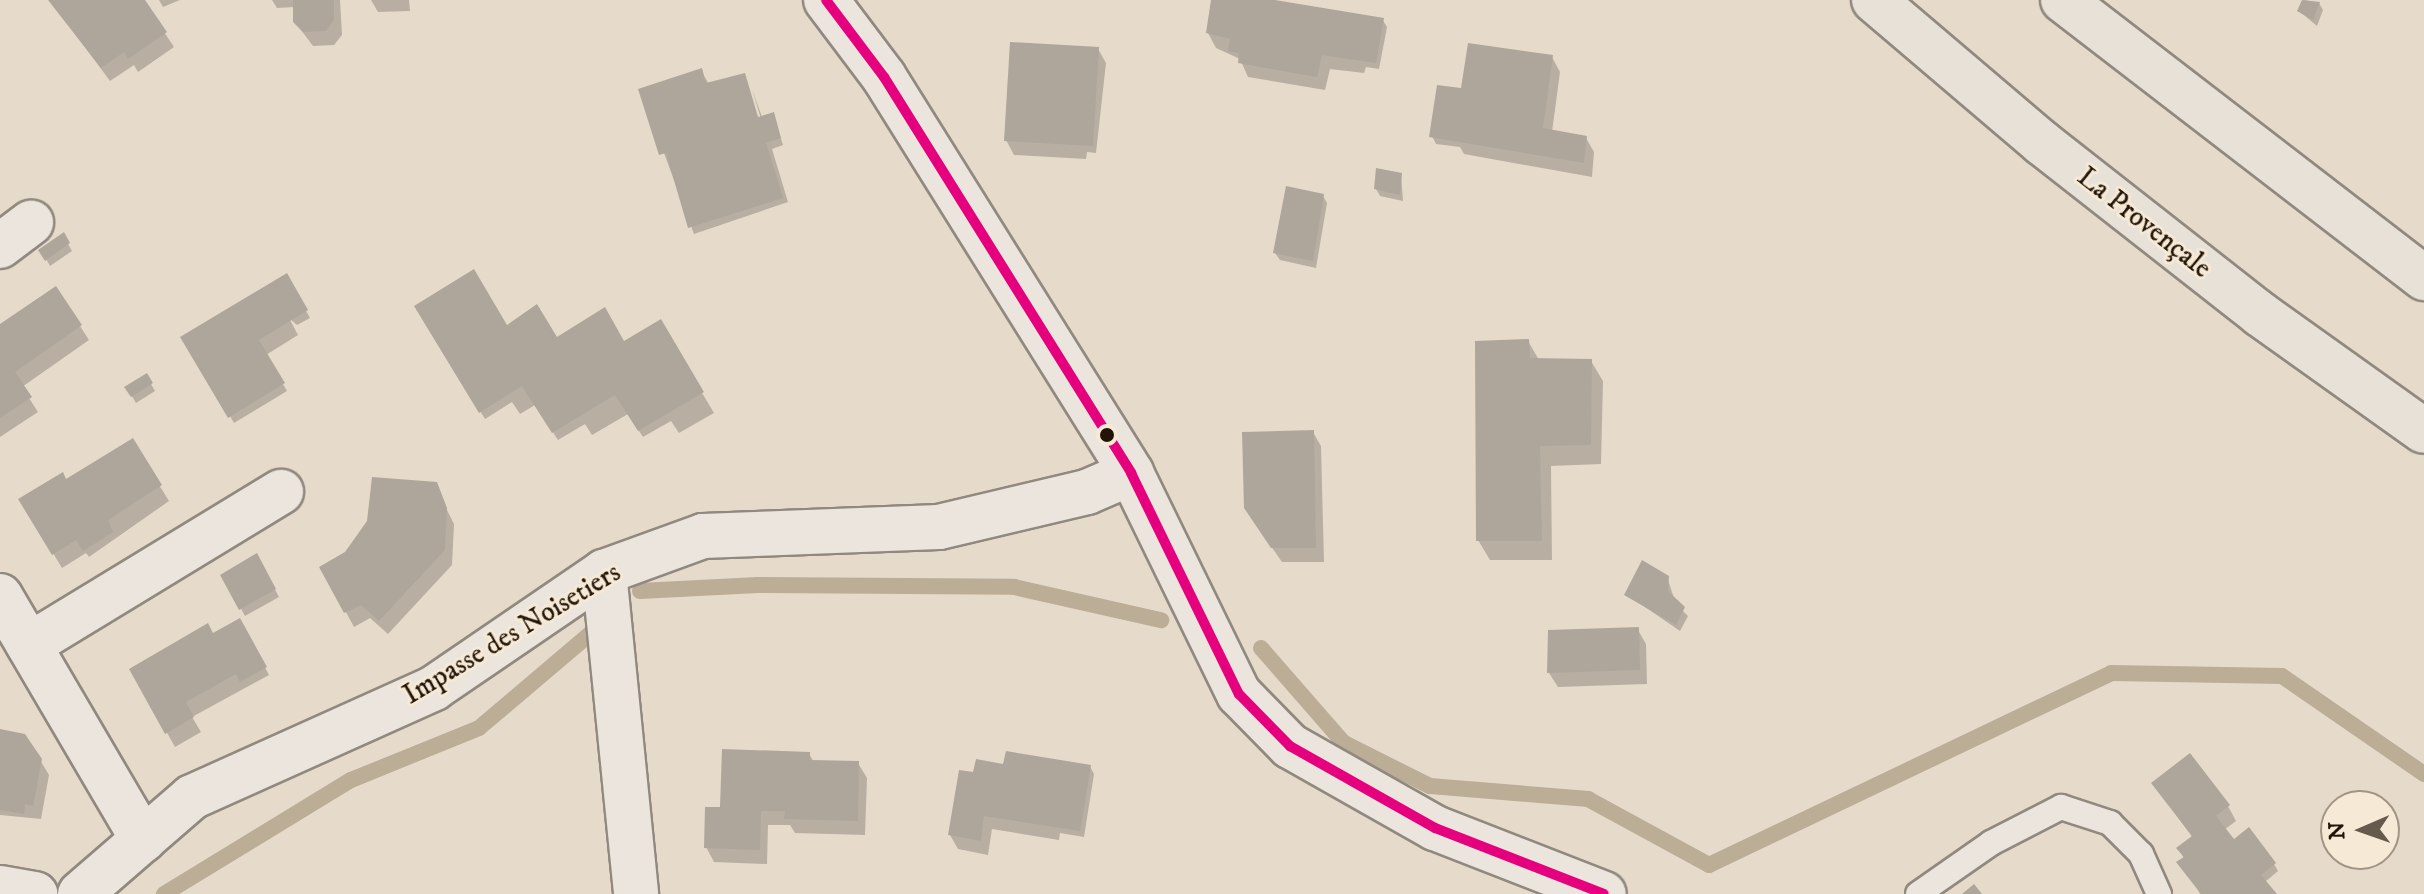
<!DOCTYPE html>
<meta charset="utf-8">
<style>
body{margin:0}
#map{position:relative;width:2424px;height:894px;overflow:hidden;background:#e6dbcb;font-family:"IM FELL DW Pica",serif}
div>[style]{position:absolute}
.shadow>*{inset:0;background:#0003}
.stream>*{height:16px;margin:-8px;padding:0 8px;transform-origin:8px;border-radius:8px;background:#bcad97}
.building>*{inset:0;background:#aea69b}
.roads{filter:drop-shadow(2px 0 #91897f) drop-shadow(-2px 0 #91897f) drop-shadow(0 2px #91897f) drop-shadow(0 -2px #91897f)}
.lane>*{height:24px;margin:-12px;padding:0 12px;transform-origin:12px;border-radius:12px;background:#ebe5dd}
.street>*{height:44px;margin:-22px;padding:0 22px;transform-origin:22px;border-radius:22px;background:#ebe5dd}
.highway>*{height:44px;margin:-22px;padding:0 22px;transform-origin:22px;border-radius:22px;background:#e7e1d8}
.bus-1>*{height:10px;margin:-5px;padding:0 5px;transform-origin:5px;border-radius:5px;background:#e5007d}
.dots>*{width:22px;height:22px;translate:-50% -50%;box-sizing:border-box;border:4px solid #f6e9d6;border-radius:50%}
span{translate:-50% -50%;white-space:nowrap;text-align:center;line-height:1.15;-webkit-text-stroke:6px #f6e9d6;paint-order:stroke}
.street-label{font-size:28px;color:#211508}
.north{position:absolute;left:2320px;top:790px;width:80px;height:80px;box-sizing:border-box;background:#f6e9d6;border:2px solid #a19484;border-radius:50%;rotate:268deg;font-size:22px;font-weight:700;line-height:32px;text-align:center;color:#211508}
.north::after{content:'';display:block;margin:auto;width:28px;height:36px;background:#665a4c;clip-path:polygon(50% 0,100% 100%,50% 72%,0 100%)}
</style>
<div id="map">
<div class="shadow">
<i style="clip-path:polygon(50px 0,143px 0,174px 47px,138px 72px,134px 65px,110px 81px)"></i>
<i style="clip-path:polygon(159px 0,180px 0,163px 7px)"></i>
<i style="clip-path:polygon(272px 0,340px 0,342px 35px,334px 45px,313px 46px,295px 22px,295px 7px,277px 8px)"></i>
<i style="clip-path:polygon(371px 0,409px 0,410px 11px,378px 12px)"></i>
<i style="clip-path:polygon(1213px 0,1262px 0,1382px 19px,1387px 27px,1379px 69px,1366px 67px,1364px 73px,1330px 69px,1325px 90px,1248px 77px,1240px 59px,1216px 48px,1208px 33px)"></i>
<i style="clip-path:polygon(2304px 0,2319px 3px,2323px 10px,2317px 26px,2299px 11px)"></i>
<i style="clip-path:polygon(1098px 49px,1106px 63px,1096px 153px,1087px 152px,1086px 159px,1014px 155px,1006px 140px)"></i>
<i style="clip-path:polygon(1552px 57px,1560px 72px,1552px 132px,1586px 138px,1594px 152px,1592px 177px,1464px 154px,1460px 147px,1436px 144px,1432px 136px,1463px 90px)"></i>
<i style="clip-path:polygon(701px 71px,709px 84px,744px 75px,757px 119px,761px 119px,752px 89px,762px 117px,773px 114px,783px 145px,772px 149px,788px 202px,694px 234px,641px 91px)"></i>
<i style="clip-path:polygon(1401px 175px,1403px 201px,1380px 196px,1376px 189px)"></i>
<i style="clip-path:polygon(1323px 196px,1327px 203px,1316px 268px,1280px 260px,1275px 253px)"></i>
<i style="clip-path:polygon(63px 235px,72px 251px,50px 266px,41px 250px)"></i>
<i style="clip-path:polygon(287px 276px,310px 318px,297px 325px,289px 318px,298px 335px,266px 355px,287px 391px,234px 423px,224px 406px)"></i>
<i style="clip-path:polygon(417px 307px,556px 339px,624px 344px,660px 322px,714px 413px,679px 433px,671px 421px,643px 437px,628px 414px,592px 435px,585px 424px,558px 440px,535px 405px,520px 414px,512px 402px,485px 419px)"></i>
<i style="clip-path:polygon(80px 326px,89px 340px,22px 387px,38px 412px,0 437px,0 327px)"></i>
<i style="clip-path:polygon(1528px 341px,1539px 360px,1591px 361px,1603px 381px,1601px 464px,1551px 466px,1552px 560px,1490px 560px,1478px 540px)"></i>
<i style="clip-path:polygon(146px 375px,155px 391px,136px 403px,127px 388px)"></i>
<i style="clip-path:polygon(1313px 432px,1321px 446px,1324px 562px,1282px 562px,1255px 523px)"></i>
<i style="clip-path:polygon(132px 441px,169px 501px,89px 557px,86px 553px,62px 568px,21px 500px,66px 482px)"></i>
<i style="clip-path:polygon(447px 510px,454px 524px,452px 565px,388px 634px,370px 618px,354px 627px,322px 568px)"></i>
<i style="clip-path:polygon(257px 556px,279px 597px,245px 616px,223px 576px)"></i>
<i style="clip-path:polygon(1667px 577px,1676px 604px,1688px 616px,1680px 631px,1626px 594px)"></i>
<i style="clip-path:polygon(1638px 630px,1646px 644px,1647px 684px,1558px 687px,1549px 673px)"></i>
<i style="clip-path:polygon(260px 658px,269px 675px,192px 717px,201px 732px,175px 747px,131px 669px)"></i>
<i style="clip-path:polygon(0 732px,40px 760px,49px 775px,41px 819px,0 815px)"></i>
<i style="clip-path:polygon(809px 754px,814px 762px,858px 763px,867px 778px,865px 835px,795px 833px,790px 825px,768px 825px,767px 864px,714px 862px,706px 847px,722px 810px)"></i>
<i style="clip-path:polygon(1001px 765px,1090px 767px,1094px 774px,1084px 837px,1060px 833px,1059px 840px,992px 829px,988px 855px,958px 849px,950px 835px,974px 774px)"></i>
<i style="clip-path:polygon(2154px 784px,2228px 806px,2236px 821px,2224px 830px,2233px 842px,2274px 864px,2278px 871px,2265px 882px,2274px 894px,2200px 894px,2179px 848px,2193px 838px)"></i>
</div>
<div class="stream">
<i style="left:640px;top:591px;width:118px;rotate:-2.9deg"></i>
<i style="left:758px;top:585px;width:256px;rotate:0.4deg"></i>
<i style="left:1014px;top:587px;width:151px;rotate:12.7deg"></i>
<i style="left:1261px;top:648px;width:126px;rotate:48.9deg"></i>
<i style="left:1344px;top:743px;width:96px;rotate:26.6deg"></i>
<i style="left:1430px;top:786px;width:159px;rotate:4.7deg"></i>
<i style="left:1588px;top:799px;width:138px;rotate:28.6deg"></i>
<i style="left:1709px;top:865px;width:445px;rotate:-25.5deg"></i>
<i style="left:2111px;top:673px;width:171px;rotate:1deg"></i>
<i style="left:2282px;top:676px;width:173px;rotate:34.6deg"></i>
<i style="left:164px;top:894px;width:219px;rotate:-31.4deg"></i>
<i style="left:351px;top:780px;width:138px;rotate:-22.1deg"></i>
<i style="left:479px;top:728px;width:147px;rotate:-40.3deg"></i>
</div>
<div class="building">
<i style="clip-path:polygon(48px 0,145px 0,167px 32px,128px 59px,124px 52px,101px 68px)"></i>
<i style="clip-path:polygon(293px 0,334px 0,334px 20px,326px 31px,303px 32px,293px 22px)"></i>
<i style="clip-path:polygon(1211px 0,1275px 0,1384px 18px,1376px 63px,1322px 55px,1317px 77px,1238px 63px,1239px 53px,1228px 51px,1230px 39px,1206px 33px)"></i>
<i style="clip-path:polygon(2302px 0,2320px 2px,2313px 20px,2297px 11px)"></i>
<i style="clip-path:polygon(1010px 42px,1099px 47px,1093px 146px,1004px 141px)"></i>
<i style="clip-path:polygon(1468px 43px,1553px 55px,1543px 128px,1587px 136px,1584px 163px,1429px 137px,1437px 85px,1461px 88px)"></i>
<i style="clip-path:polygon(702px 68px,706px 83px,745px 73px,758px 117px,774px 112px,781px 138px,766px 143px,783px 198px,688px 228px,666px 153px,659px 155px,638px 89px)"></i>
<i style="clip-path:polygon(1376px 168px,1402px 173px,1400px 195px,1374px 189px)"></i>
<i style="clip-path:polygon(1286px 186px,1324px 194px,1313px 261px,1273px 253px)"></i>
<i style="clip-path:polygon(64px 232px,70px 243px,45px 261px,38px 250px)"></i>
<i style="clip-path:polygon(474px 269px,507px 325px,537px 304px,557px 337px,605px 307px,624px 341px,661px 319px,704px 392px,638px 431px,615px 395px,552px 433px,522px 386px,479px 413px,414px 306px)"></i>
<i style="clip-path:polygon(287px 273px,308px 310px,259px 340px,285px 383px,228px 418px,180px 337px)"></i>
<i style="clip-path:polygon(56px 286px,82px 325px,15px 372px,32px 397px,0 418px,0 324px)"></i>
<i style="clip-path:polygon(1529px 339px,1530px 358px,1592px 359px,1591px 445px,1540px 446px,1542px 541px,1476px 541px,1475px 341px)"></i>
<i style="clip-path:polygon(147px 373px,153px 383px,131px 397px,124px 387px)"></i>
<i style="clip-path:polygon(1314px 430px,1316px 548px,1271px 548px,1244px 508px,1242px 432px)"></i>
<i style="clip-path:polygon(133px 438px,162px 485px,108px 520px,113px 532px,83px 551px,76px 540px,52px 555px,18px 499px,63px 472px,66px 479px)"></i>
<i style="clip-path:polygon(372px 477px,437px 482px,447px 508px,445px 550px,379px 621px,361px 605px,344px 613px,319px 567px,345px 552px,367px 521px)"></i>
<i style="clip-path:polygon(257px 553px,276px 589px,239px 610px,220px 575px)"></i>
<i style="clip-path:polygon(1642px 560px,1669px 576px,1668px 591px,1685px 607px,1676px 625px,1624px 595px)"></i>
<i style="clip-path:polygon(240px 618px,267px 667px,240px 682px,236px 674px,186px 702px,194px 717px,165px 734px,129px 669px,208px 623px,213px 633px)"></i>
<i style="clip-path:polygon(1639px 627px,1640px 670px,1547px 673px,1548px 630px)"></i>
<i style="clip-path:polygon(0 729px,25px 734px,42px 759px,33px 806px,25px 804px,24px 814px,0 810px)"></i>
<i style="clip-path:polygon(722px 749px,810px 752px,810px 760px,859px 761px,858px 821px,784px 819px,785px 811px,761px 811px,760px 850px,704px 848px,705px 807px,720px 807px)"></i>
<i style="clip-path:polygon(1006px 751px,1091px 765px,1080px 831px,984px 816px,981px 841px,948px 835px,959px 770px,973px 772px,976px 759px,1003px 764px)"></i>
<i style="clip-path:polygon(2190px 753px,2230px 805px,2216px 816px,2234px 839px,2249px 827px,2276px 863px,2261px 875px,2277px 894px,2201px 894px,2176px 862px,2184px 857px,2176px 848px,2192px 836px,2151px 783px)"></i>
<i style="clip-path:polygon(1974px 884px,1982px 894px,1962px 894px)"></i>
</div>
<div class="roads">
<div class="lane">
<i style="left:1918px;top:894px;width:89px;rotate:-34.9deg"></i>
<i style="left:1991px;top:843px;width:79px;rotate:-27.2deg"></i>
<i style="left:2061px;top:807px;width:52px;rotate:18.1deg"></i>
<i style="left:2110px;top:823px;width:44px;rotate:45deg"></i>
<i style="left:2141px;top:854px;width:44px;rotate:65.8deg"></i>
</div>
<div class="street">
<i style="left:826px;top:0;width:96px;rotate:53deg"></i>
<i style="left:884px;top:77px;width:467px;rotate:58deg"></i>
<i style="left:1131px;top:473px;width:246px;rotate:64deg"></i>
<i style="left:1239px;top:694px;width:73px;rotate:45.6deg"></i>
<i style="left:1290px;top:746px;width:167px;rotate:29.5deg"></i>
<i style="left:1435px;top:828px;width:181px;rotate:21.3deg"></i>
<i style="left:0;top:246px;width:39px;rotate:-37deg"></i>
<i style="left:604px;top:572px;width:324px;rotate:84.3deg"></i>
<i style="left:0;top:596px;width:283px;rotate:59.6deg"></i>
<i style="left:29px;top:645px;width:295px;rotate:-31.3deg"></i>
<i style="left:0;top:888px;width:36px;rotate:10deg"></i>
<i style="left:80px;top:894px;width:148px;rotate:-40.9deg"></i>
<i style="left:192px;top:797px;width:265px;rotate:-24.2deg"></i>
<i style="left:434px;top:688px;width:206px;rotate:-34.3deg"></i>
<i style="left:604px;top:572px;width:105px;rotate:-20deg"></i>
<i style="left:703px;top:536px;width:236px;rotate:-2.2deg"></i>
<i style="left:939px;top:527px;width:152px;rotate:-13.3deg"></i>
<i style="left:1087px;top:492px;width:48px;rotate:-23.4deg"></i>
</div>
<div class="highway">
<i style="left:1874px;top:0;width:221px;rotate:40.4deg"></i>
<i style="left:2042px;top:143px;width:277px;rotate:38.1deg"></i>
<i style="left:2260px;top:314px;width:201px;rotate:35.5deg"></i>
<i style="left:2063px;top:0;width:456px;rotate:37.6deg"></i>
</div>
</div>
<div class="bus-1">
<i style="left:826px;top:0;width:96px;rotate:53deg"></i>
<i style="left:884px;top:77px;width:467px;rotate:58deg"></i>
<i style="left:1131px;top:473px;width:246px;rotate:64deg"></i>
<i style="left:1239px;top:694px;width:73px;rotate:45.6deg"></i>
<i style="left:1290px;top:746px;width:167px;rotate:29.5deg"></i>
<i style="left:1435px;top:828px;width:181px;rotate:21.3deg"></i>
</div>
<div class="dots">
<i style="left:1107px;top:435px;background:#211508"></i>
</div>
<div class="street-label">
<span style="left:2144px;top:223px;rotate:38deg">La Provençale</span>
<span style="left:512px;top:634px;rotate:-31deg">Impasse des Noisetiers</span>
</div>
<div class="north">N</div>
</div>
